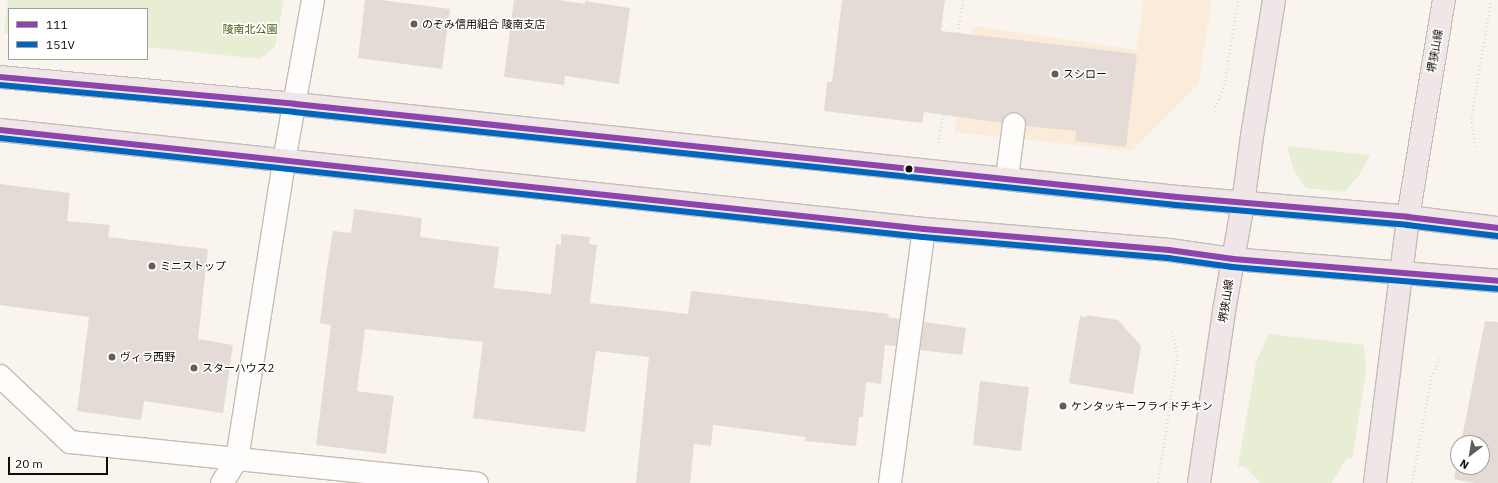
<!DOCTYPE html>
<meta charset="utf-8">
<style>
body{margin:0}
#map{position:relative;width:1498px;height:483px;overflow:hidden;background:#f9f4ee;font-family:"IBM Plex Sans","Noto Sans JP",sans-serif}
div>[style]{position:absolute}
.built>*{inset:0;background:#fbecda}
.green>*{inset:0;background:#e7eed4}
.building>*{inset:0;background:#e4dbd6}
.path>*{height:2.5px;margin-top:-1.25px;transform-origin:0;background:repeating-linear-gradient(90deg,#e2e0de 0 1px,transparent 0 4px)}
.roads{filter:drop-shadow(1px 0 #c4beb6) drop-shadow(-1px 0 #c4beb6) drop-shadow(0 1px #c4beb6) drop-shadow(0 -1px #c4beb6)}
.minor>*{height:22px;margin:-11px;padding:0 11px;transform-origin:11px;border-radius:11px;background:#fefdfc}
.major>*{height:22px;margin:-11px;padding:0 11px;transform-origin:11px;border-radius:11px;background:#f0e5e7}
.bus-1>*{height:6px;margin:-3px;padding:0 3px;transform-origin:3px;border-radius:3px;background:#8e44ad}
.bus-2>*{height:6px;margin:-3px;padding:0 3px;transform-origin:3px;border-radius:3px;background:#0065bd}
.dots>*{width:11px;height:11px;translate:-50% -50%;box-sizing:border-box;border:2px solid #fff;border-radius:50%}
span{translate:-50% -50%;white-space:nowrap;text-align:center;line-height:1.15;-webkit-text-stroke:3px #fff;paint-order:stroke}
.poi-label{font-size:11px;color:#130b04}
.left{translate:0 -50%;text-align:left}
.park-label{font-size:11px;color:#475b11}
.street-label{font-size:11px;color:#130b04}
.legend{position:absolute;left:8px;top:8px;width:140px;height:52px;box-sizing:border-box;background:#fff;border:1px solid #a19d9b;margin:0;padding:5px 7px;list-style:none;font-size:12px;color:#130b04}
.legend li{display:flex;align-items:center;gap:8px;height:20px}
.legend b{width:20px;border:1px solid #a19d9b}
.north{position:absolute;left:1450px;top:435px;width:40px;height:40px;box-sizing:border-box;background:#fff;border:1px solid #a19d9b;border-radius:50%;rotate:211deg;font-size:11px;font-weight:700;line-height:16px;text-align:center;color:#130b04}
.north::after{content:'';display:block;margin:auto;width:14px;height:18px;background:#645d56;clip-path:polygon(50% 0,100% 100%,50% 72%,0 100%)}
.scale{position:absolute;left:8px;top:457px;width:100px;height:18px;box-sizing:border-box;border:2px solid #130b04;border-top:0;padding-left:5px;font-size:12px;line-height:14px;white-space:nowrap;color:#130b04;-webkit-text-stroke:3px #fff;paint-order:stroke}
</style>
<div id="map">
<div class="built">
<i style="clip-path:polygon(1144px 0,1212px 0,1198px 85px,1132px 151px,954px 132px,973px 26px,1136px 50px)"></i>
</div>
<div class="green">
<i style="clip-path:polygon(8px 0,284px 0,275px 47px,260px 59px,147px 47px,147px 9px,9px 9px,9px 33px,4px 33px)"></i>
<i style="clip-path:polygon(1287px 146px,1370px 155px,1359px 175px,1345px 192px,1306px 188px,1293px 169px)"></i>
<i style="clip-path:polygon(1269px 334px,1364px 345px,1366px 372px,1352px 459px,1346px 459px,1332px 483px,1260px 483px,1246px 467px,1238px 466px,1256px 362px)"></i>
</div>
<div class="building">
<i style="clip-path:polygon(365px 0,381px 0,450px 9px,442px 69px,358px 58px)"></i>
<i style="clip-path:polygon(514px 0,559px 0,585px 4px,585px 1px,630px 8px,619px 84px,565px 76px,564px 85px,504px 77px)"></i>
<i style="clip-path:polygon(842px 0,945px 0,941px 31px,1137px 54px,1126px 147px,1075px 141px,1076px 131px,1026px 126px,1026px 120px,1022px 114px,1015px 112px,1010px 112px,1004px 116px,1002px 123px,924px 112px,922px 123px,824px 111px,827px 82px,832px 82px)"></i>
<i style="clip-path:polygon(0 184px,70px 193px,67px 221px,110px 225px,108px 237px,208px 249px,198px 339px,233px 345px,223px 413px,144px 401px,141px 420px,77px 411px,89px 317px,0 305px)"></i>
<i style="clip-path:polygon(354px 209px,422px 218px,420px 237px,499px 247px,494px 288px,551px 294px,556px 244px,561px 245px,561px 234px,590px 237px,589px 244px,597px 245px,590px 303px,688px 314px,691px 291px,889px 314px,888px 317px,899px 319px,896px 346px,885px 345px,881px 384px,866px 382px,863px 417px,859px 417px,856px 446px,805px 441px,806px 437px,713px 425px,711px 446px,694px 444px,690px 483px,636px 483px,649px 357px,596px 351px,585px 432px,473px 418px,483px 342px,365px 329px,357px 391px,394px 396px,386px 454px,316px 445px,331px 325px,320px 323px,326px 274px,333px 231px,351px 233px)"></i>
<i style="clip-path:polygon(1087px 315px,1118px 320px,1141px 346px,1133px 394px,1069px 383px,1080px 316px,1087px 317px)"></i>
<i style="clip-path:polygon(1485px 321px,1498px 322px,1498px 483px,1474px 483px,1454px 479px,1458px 458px,1458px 467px,1482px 467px,1482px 443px,1461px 443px)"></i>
<i style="clip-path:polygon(924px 322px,966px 328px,962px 355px,920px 350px)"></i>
<i style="clip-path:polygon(980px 381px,1029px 387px,1021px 451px,973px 445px)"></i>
</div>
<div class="path">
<i style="left:1214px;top:111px;width:28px;rotate:-69deg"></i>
<i style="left:1224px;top:85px;width:86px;rotate:-80.6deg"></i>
<i style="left:938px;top:143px;width:145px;rotate:-80.1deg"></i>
<i style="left:1475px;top:147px;width:29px;rotate:-98deg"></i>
<i style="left:1471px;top:118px;width:120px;rotate:-80.4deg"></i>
<i style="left:1158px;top:483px;width:128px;rotate:-81.5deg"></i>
<i style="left:1177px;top:356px;width:25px;rotate:-101deg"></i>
<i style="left:1412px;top:483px;width:108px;rotate:-79.8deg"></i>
<i style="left:1431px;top:377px;width:21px;rotate:-67deg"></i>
</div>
<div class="roads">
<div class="minor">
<i style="left:1007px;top:178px;width:54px;rotate:-82.6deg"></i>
<i style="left:0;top:376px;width:96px;rotate:43.3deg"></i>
<i style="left:70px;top:442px;width:409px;rotate:5.8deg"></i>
<i style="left:222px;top:483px;width:28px;rotate:-58deg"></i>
<i style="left:237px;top:459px;width:302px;rotate:-81deg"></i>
<i style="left:284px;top:161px;width:164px;rotate:-79.8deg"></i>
<i style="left:890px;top:483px;width:256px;rotate:-82.4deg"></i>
</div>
<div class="major">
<i style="left:0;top:77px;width:296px;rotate:5.2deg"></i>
<i style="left:295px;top:104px;width:887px;rotate:6.02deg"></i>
<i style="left:1177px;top:197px;width:232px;rotate:4.9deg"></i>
<i style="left:1408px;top:217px;width:91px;rotate:7deg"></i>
<i style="left:0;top:130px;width:929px;rotate:6.12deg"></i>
<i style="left:924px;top:229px;width:246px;rotate:4.9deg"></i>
<i style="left:1169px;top:250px;width:65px;rotate:8deg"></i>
<i style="left:1233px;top:259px;width:266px;rotate:4.7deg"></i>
<i style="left:1199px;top:483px;width:174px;rotate:-81.7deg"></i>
<i style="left:1224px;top:311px;width:110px;rotate:-80deg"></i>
<i style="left:1243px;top:203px;width:68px;rotate:-82.3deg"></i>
<i style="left:1252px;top:136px;width:138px;rotate:-80.8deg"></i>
<i style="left:1375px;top:483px;width:268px;rotate:-82.9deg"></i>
<i style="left:1408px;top:217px;width:220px;rotate:-80.6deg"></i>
</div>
</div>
<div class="bus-1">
<i style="left:0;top:77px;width:296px;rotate:5.2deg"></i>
<i style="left:295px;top:104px;width:887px;rotate:6.02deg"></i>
<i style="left:1177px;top:197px;width:232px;rotate:4.9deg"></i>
<i style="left:1408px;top:217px;width:91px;rotate:7deg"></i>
<i style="left:0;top:130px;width:929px;rotate:6.12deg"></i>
<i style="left:924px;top:229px;width:246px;rotate:4.9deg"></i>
<i style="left:1169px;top:250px;width:65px;rotate:8deg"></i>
<i style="left:1233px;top:259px;width:266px;rotate:4.7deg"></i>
</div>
<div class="bus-2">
<i style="left:0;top:85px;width:295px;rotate:5.2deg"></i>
<i style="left:294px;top:112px;width:887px;rotate:6.02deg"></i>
<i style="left:1176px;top:205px;width:232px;rotate:4.9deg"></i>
<i style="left:1407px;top:225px;width:91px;rotate:7deg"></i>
<i style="left:0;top:138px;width:928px;rotate:6.12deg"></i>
<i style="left:923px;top:237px;width:246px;rotate:4.9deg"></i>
<i style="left:1168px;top:258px;width:65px;rotate:8deg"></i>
<i style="left:1232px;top:267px;width:266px;rotate:4.7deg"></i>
</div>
<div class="dots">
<i style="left:414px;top:24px;background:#645d56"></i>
<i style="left:1055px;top:74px;background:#645d56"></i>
<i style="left:909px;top:169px;background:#130b04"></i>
<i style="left:152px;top:266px;background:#645d56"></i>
<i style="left:112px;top:357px;background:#645d56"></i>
<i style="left:194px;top:368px;background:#645d56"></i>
<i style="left:1063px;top:406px;background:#645d56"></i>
</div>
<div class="poi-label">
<span class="left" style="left:422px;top:24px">のぞみ信用組合 陵南支店</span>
<span class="left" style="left:1063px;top:74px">スシロー</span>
<span class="left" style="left:160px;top:266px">ミニストップ</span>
<span class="left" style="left:120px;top:357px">ヴィラ西野</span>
<span class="left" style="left:202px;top:368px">スターハウス2</span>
<span class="left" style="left:1071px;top:406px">ケンタッキーフライドチキン</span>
</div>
<div class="park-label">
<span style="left:250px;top:29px">陵南北公園</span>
</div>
<div class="street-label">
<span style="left:1435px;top:51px;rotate:-80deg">堺狭山線</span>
<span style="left:1226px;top:301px;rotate:-81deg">堺狭山線</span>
</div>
<ul class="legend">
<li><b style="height:5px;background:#8e44ad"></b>111</li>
<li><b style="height:5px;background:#0065bd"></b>151V</li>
</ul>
<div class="north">N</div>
<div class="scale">20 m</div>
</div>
